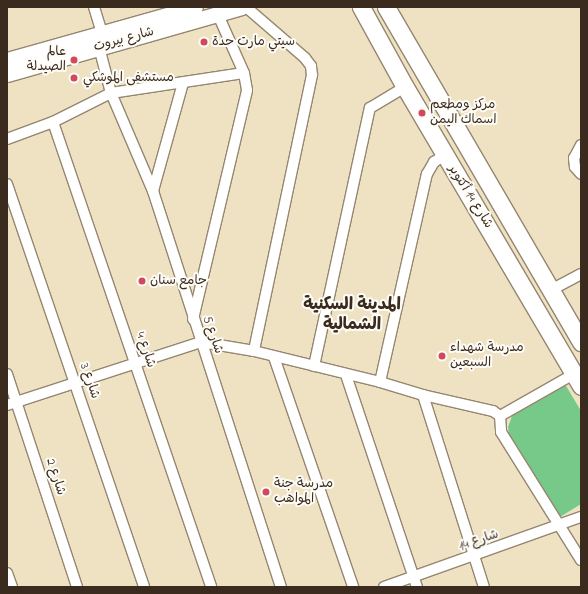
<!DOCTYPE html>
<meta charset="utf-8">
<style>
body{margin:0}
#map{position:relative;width:588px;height:594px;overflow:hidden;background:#efe2c3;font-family:"Indie Flower","Playpen Sans Arabic",sans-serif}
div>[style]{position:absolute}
.green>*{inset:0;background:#77c98a}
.roads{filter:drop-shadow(1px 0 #958670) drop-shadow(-1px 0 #958670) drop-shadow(0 1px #958670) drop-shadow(0 -1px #958670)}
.street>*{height:10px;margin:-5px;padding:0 5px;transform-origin:5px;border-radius:5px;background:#fff}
.secondary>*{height:15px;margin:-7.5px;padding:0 7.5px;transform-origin:7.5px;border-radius:7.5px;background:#fff}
.primary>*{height:17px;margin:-8.5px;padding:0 8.5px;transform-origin:8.5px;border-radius:8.5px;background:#fff}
.dots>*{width:11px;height:11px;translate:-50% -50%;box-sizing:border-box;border:2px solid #fdfcf7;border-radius:50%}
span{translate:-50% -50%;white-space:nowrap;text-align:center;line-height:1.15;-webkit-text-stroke:4px #fdfcf7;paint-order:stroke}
.street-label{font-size:13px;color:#3b2a1e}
.poi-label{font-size:13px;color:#3b2a1e}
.left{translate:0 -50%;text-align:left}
.right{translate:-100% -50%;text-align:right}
.district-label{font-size:17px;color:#3b2a1e;font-weight:700}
.frame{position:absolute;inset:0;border:8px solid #3b2a1e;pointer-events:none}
</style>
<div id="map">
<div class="green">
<i style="clip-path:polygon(565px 384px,581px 411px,581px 504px,560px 517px,509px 436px,508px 427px,512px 416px,520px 407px)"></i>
</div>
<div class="roads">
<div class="street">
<i style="left:94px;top:7px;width:28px;rotate:73deg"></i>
<i style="left:246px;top:7px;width:78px;rotate:40.8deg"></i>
<i style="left:305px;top:58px;width:10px;rotate:53deg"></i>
<i style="left:311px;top:66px;width:9px;rotate:84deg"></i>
<i style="left:312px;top:75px;width:282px;rotate:101.9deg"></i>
<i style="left:99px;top:47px;width:48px;rotate:75.4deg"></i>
<i style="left:111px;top:93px;width:107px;rotate:66.8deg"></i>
<i style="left:153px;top:191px;width:416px;rotate:72.1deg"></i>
<i style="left:53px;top:122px;width:491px;rotate:71.2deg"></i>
<i style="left:7px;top:139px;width:49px;rotate:-20.3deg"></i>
<i style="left:53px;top:122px;width:65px;rotate:-26.6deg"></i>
<i style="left:111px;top:93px;width:134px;rotate:-8.6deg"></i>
<i style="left:581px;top:145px;width:15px;rotate:118deg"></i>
<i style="left:574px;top:158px;width:9px;rotate:84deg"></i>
<i style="left:575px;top:167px;width:9px;rotate:49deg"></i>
<i style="left:7px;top:184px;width:426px;rotate:71.2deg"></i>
<i style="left:153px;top:191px;width:112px;rotate:-74.5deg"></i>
<i style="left:551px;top:290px;width:34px;rotate:-28deg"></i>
<i style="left:193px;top:319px;width:235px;rotate:-76.7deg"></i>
<i style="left:247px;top:90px;width:17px;rotate:-100deg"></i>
<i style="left:244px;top:73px;width:64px;rotate:-114.1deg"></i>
<i style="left:274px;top:357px;width:243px;rotate:71deg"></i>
<i style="left:314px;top:366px;width:264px;rotate:-77.8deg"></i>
<i style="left:370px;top:108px;width:41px;rotate:-31deg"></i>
<i style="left:7px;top:374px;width:224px;rotate:71.8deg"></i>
<i style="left:346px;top:375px;width:224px;rotate:71.5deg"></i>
<i style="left:380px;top:382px;width:213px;rotate:-77.3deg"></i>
<i style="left:427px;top:174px;width:14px;rotate:-60deg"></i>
<i style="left:434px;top:162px;width:13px;rotate:-32deg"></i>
<i style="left:423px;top:395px;width:201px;rotate:72.4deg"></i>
<i style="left:7px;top:405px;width:204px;rotate:-18deg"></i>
<i style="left:201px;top:342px;width:54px;rotate:9.6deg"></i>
<i style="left:254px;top:351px;width:130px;rotate:13.8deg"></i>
<i style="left:380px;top:382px;width:45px;rotate:16.8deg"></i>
<i style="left:423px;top:395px;width:72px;rotate:12.9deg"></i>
<i style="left:493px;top:411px;width:9px;rotate:36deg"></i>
<i style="left:500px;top:416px;width:85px;rotate:-29.6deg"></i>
<i style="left:500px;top:416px;width:16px;rotate:86deg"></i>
<i style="left:501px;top:432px;width:151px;rotate:58deg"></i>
<i style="left:7px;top:573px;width:15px;rotate:70deg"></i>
<i style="left:384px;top:587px;width:209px;rotate:-19.6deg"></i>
</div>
<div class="secondary">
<i style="left:7px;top:60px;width:195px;rotate:-15.7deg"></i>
<i style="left:7px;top:74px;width:244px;rotate:-15.9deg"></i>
</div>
<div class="primary">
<i style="left:361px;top:7px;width:91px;rotate:61.2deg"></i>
<i style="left:405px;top:87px;width:347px;rotate:59.5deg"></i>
<i style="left:386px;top:7px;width:388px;rotate:59.8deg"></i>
</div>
</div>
<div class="dots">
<i style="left:204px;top:42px;background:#d1495b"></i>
<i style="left:74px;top:60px;background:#d1495b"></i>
<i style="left:74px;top:78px;background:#d1495b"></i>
<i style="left:422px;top:113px;background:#d1495b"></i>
<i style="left:142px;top:281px;background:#d1495b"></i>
<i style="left:442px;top:356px;background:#d1495b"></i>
<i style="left:266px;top:492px;background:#d1495b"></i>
</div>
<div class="street-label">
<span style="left:124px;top:40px;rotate:-15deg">شارع بيروت</span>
<span style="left:470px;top:197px;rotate:58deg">شارع 14 أكتوبر</span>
<span style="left:212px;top:335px;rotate:71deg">شارع 5</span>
<span style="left:145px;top:350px;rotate:71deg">شارع 4</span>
<span style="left:89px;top:381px;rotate:71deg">شارع 3</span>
<span style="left:55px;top:477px;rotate:72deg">شارع 2</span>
<span style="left:479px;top:541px;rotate:-19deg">شارع 14</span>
</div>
<div class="poi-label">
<span class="left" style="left:212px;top:42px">سيتي مارت حدة</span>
<span class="right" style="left:66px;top:60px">عالم<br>الصيدلة</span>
<span class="left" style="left:83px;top:78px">مستشفى الموشكي</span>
<span class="left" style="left:430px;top:113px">مركز ومطعم<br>اسماك اليمن</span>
<span class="left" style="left:150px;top:281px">جامع سنان</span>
<span class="left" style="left:450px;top:356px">مدرسة شهداء<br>السبعين</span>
<span class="left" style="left:274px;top:492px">مدرسة جنة<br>المواهب</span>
</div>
<div class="district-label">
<span style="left:352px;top:315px">المدينة السكنية<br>الشمالية</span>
</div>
<div class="frame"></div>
</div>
